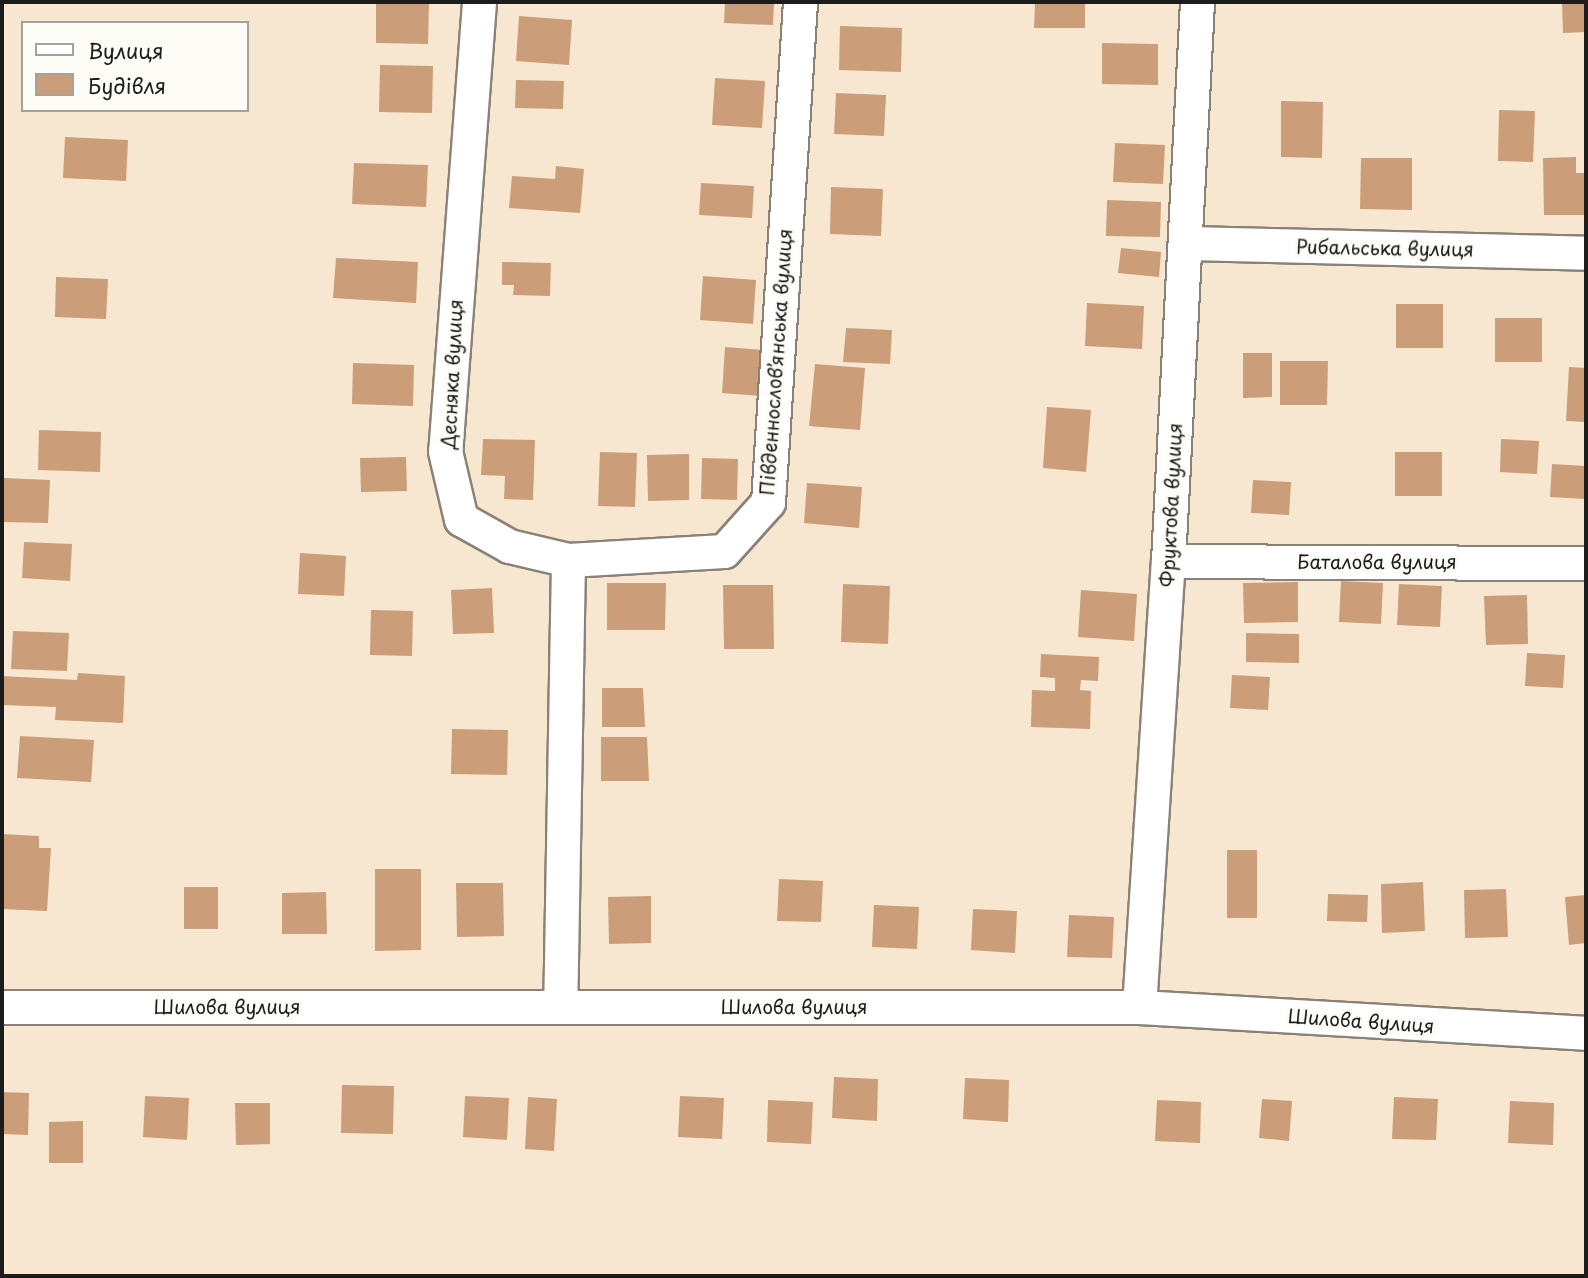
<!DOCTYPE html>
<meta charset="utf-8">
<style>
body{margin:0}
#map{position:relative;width:1588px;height:1278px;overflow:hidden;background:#f7e7d1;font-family:"Playpen Sans",sans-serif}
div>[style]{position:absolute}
.building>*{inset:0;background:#cc9d79}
.roads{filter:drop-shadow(2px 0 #8a8276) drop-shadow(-2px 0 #8a8276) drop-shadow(0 2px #8a8276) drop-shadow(0 -2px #8a8276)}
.minor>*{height:33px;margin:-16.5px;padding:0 16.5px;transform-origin:16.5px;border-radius:16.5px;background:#fff}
span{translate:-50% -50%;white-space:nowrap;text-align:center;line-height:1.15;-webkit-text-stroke:7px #fdfcf7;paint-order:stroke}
.street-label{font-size:19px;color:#1c1c1c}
.frame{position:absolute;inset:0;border:4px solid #1c1c1c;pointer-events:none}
.legend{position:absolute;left:21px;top:21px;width:228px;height:91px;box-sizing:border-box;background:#fdfcf7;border:2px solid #a3a29f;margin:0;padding:9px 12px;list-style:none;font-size:21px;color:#1c1c1c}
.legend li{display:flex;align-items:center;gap:14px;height:35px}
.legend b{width:35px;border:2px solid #a3a29f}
</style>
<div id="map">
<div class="building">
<i style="clip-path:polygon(376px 2px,429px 2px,428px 44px,376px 43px)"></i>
<i style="clip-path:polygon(725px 2px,774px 2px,773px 25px,724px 23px)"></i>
<i style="clip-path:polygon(1035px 2px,1085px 2px,1085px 28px,1034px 28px)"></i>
<i style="clip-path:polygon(1562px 2px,1586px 2px,1586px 32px,1563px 33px)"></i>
<i style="clip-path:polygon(519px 16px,572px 20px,569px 65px,516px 61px)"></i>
<i style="clip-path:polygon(840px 26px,902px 28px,901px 72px,839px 70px)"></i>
<i style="clip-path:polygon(1102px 43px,1158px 44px,1158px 85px,1102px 84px)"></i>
<i style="clip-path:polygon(380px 65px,433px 66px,432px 113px,379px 112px)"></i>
<i style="clip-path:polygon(715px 78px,765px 81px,762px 128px,712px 125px)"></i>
<i style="clip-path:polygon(516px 80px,564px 81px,563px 109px,515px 108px)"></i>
<i style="clip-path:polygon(836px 93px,886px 95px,884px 136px,834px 134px)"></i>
<i style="clip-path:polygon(1281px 101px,1323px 102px,1322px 158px,1281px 157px)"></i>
<i style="clip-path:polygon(1499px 110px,1535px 111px,1533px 162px,1498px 161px)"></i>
<i style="clip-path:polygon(65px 137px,128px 140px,126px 181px,63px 178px)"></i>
<i style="clip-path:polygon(1115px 143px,1165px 145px,1163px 184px,1113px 182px)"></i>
<i style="clip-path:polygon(1576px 157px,1576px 173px,1586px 173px,1586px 215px,1544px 215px,1543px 158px)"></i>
<i style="clip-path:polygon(1361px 158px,1412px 158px,1412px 210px,1360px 209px)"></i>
<i style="clip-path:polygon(354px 163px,428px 165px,426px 207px,352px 204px)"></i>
<i style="clip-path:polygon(556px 166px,584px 169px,580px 213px,509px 208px,512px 176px,555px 179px)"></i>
<i style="clip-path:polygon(701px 183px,754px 186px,752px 218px,699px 215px)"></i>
<i style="clip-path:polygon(831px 187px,883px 189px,881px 236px,830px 234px)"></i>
<i style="clip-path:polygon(1107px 200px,1161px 202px,1160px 237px,1106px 236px)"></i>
<i style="clip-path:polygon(1121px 248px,1161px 252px,1159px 277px,1118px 273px)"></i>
<i style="clip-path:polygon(336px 258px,418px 262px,416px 303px,333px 298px)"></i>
<i style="clip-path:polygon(502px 262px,551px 263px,550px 296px,513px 295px,514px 285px,502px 285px)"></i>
<i style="clip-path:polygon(703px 276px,756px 280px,753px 324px,700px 320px)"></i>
<i style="clip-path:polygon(56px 277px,108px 279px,106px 319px,55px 317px)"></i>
<i style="clip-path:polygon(1087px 303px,1144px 306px,1142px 349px,1085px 346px)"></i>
<i style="clip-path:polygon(1396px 304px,1443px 304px,1443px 348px,1396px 348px)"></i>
<i style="clip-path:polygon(1495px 318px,1542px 318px,1542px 362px,1495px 362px)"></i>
<i style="clip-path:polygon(846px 328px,892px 330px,890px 364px,843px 362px)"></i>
<i style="clip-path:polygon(725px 347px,765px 350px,761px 396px,722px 393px)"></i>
<i style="clip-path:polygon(1243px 353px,1272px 353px,1272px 397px,1243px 398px)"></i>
<i style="clip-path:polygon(1280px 361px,1328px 361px,1327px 405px,1280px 405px)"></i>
<i style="clip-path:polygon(353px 363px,414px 365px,413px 406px,352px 404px)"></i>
<i style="clip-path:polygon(815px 364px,865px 368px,860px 430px,809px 426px)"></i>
<i style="clip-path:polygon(1569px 367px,1586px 368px,1586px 422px,1566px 421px)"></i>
<i style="clip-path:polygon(1047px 407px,1091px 410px,1086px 472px,1043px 468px)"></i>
<i style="clip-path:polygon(39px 430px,101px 432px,100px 472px,38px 470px)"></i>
<i style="clip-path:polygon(483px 439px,535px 440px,533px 500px,504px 499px,505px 476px,481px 475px)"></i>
<i style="clip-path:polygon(1501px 439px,1539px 441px,1537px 474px,1500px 472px)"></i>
<i style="clip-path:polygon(600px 452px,637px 453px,635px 507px,598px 506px)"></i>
<i style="clip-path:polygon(1395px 452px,1442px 452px,1442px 496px,1395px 496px)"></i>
<i style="clip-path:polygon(689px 454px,689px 500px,648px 501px,647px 455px)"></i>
<i style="clip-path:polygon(406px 457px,407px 491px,361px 492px,360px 458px)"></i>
<i style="clip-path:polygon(702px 458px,738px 459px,737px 500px,701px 499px)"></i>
<i style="clip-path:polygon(1552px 464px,1586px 466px,1586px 499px,1550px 497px)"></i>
<i style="clip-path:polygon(4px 478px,50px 480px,48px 523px,3px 522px)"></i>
<i style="clip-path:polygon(1253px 480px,1291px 482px,1289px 515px,1251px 513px)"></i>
<i style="clip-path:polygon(807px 483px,862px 487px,859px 528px,804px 523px)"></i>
<i style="clip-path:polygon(24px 542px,72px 544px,70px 581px,22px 578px)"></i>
<i style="clip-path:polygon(300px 553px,346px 556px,344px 596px,298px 594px)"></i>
<i style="clip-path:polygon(1341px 581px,1383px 583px,1381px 624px,1339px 622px)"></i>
<i style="clip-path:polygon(1298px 582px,1298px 622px,1244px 623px,1243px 583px)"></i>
<i style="clip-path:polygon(607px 583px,666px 583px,665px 630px,607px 630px)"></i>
<i style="clip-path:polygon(843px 584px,890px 586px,888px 644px,841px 642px)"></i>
<i style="clip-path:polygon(1399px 584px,1442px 586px,1440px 627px,1397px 625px)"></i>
<i style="clip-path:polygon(723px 585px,773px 585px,774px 649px,724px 649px)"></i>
<i style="clip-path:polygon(492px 588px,494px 633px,453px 634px,451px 590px)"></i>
<i style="clip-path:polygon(1081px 590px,1137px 594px,1134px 641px,1078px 637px)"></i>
<i style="clip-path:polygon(1527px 595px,1528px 644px,1486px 645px,1484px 596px)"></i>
<i style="clip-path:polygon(371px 610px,413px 611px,412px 656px,370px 655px)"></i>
<i style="clip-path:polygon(13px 631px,69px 633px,67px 671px,11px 669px)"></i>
<i style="clip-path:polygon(1246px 633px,1299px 634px,1299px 663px,1246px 662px)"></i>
<i style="clip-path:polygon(1527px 653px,1565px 655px,1563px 688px,1525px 686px)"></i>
<i style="clip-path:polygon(1041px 654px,1099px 657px,1098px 681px,1081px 680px,1080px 690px,1091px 691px,1090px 729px,1031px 727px,1032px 690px,1055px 691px,1055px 678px,1040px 677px)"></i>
<i style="clip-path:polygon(78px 673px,125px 676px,123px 723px,55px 720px,56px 707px,2px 705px,2px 676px,77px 680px)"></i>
<i style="clip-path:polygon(1232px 675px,1270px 677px,1268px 710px,1230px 708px)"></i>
<i style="clip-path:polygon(602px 688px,643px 688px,645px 727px,602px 727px)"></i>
<i style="clip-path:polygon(452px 729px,508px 730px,507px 775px,451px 774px)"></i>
<i style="clip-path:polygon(20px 736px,94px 740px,91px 782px,17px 778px)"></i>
<i style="clip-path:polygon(601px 737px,647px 737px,649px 781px,601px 781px)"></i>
<i style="clip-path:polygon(2px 834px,39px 836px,39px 848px,51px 848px,47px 911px,2px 909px)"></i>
<i style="clip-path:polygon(1227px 850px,1257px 850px,1257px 918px,1227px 918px)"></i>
<i style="clip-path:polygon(375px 869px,421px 869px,421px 950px,375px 951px)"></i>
<i style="clip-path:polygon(779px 879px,823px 881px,821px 922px,777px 921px)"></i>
<i style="clip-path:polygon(1423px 882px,1425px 931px,1382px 933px,1381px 884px)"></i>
<i style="clip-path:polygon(456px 883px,503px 883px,504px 936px,457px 937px)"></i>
<i style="clip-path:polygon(184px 887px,218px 887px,218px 929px,184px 929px)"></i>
<i style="clip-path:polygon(1506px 889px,1508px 937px,1465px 938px,1464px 890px)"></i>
<i style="clip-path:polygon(326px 892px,327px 934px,282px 934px,282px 893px)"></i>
<i style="clip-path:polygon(1328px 894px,1368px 895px,1367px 922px,1327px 921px)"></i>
<i style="clip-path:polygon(1586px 895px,1586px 943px,1569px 945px,1565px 897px)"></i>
<i style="clip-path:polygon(651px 896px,651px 943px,609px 944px,608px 897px)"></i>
<i style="clip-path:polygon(874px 905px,919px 907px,917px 949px,872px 947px)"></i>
<i style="clip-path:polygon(973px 909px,1017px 911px,1015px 953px,971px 950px)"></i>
<i style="clip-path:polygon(1069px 915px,1114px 917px,1112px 958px,1067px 957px)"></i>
<i style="clip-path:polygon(834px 1077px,878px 1079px,877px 1121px,832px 1118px)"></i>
<i style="clip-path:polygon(965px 1078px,1009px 1080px,1008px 1122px,963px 1119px)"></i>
<i style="clip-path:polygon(342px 1085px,394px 1086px,393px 1134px,341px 1133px)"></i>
<i style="clip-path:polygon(2px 1092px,29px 1093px,28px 1135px,2px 1134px)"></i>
<i style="clip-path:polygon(145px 1096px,189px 1098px,187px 1140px,143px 1137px)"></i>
<i style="clip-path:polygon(465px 1096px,509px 1098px,507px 1140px,463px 1137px)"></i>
<i style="clip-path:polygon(680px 1096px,724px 1098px,722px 1139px,678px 1137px)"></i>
<i style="clip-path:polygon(528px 1097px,557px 1099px,554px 1151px,525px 1149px)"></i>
<i style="clip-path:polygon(1394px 1097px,1438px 1099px,1436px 1140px,1392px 1139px)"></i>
<i style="clip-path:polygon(1262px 1099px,1292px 1101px,1289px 1141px,1259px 1138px)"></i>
<i style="clip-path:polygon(768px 1100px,813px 1102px,811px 1144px,767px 1142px)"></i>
<i style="clip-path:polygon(1157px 1100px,1201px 1102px,1200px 1143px,1155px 1141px)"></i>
<i style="clip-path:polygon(1510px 1101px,1554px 1103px,1553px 1145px,1508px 1143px)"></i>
<i style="clip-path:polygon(235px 1103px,270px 1103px,270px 1144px,236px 1145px)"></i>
<i style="clip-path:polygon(83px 1121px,83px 1163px,49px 1163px,49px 1122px)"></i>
</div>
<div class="roads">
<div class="minor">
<i style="left:479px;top:2px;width:450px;rotate:94.3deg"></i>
<i style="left:445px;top:451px;width:70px;rotate:76.8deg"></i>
<i style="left:461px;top:519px;width:55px;rotate:29.4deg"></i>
<i style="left:509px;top:546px;width:61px;rotate:13.3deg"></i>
<i style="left:568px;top:560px;width:446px;rotate:91deg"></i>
<i style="left:1185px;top:243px;width:401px;rotate:1.4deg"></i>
<i style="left:568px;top:560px;width:156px;rotate:-3.3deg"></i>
<i style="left:724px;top:551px;width:66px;rotate:-48.1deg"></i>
<i style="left:768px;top:502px;width:501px;rotate:-86.34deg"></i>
<i style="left:1168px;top:561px;width:418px;rotate:0.3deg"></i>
<i style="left:2px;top:1007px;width:1137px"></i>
<i style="left:1139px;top:1007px;width:448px;rotate:3.3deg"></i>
<i style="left:1139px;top:1007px;width:447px;rotate:-86.3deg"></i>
<i style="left:1168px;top:561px;width:560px;rotate:-87.03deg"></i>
</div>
</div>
<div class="street-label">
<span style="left:1385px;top:248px;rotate:1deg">Рибальська вулиця</span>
<span style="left:776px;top:362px;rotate:-86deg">Південнослов’янська вулиця</span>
<span style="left:452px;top:374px;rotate:-87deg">Десняка вулиця</span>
<span style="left:1171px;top:505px;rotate:-87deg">Фруктова вулиця</span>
<span style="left:1377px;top:562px">Баталова вулиця</span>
<span style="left:227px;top:1007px">Шилова вулиця</span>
<span style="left:794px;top:1007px">Шилова вулиця</span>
<span style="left:1361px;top:1021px;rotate:4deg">Шилова вулиця</span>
</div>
<div class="frame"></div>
<ul class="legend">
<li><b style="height:9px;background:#fff"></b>Вулиця</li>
<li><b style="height:19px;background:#cc9d79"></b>Будівля</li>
</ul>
</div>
